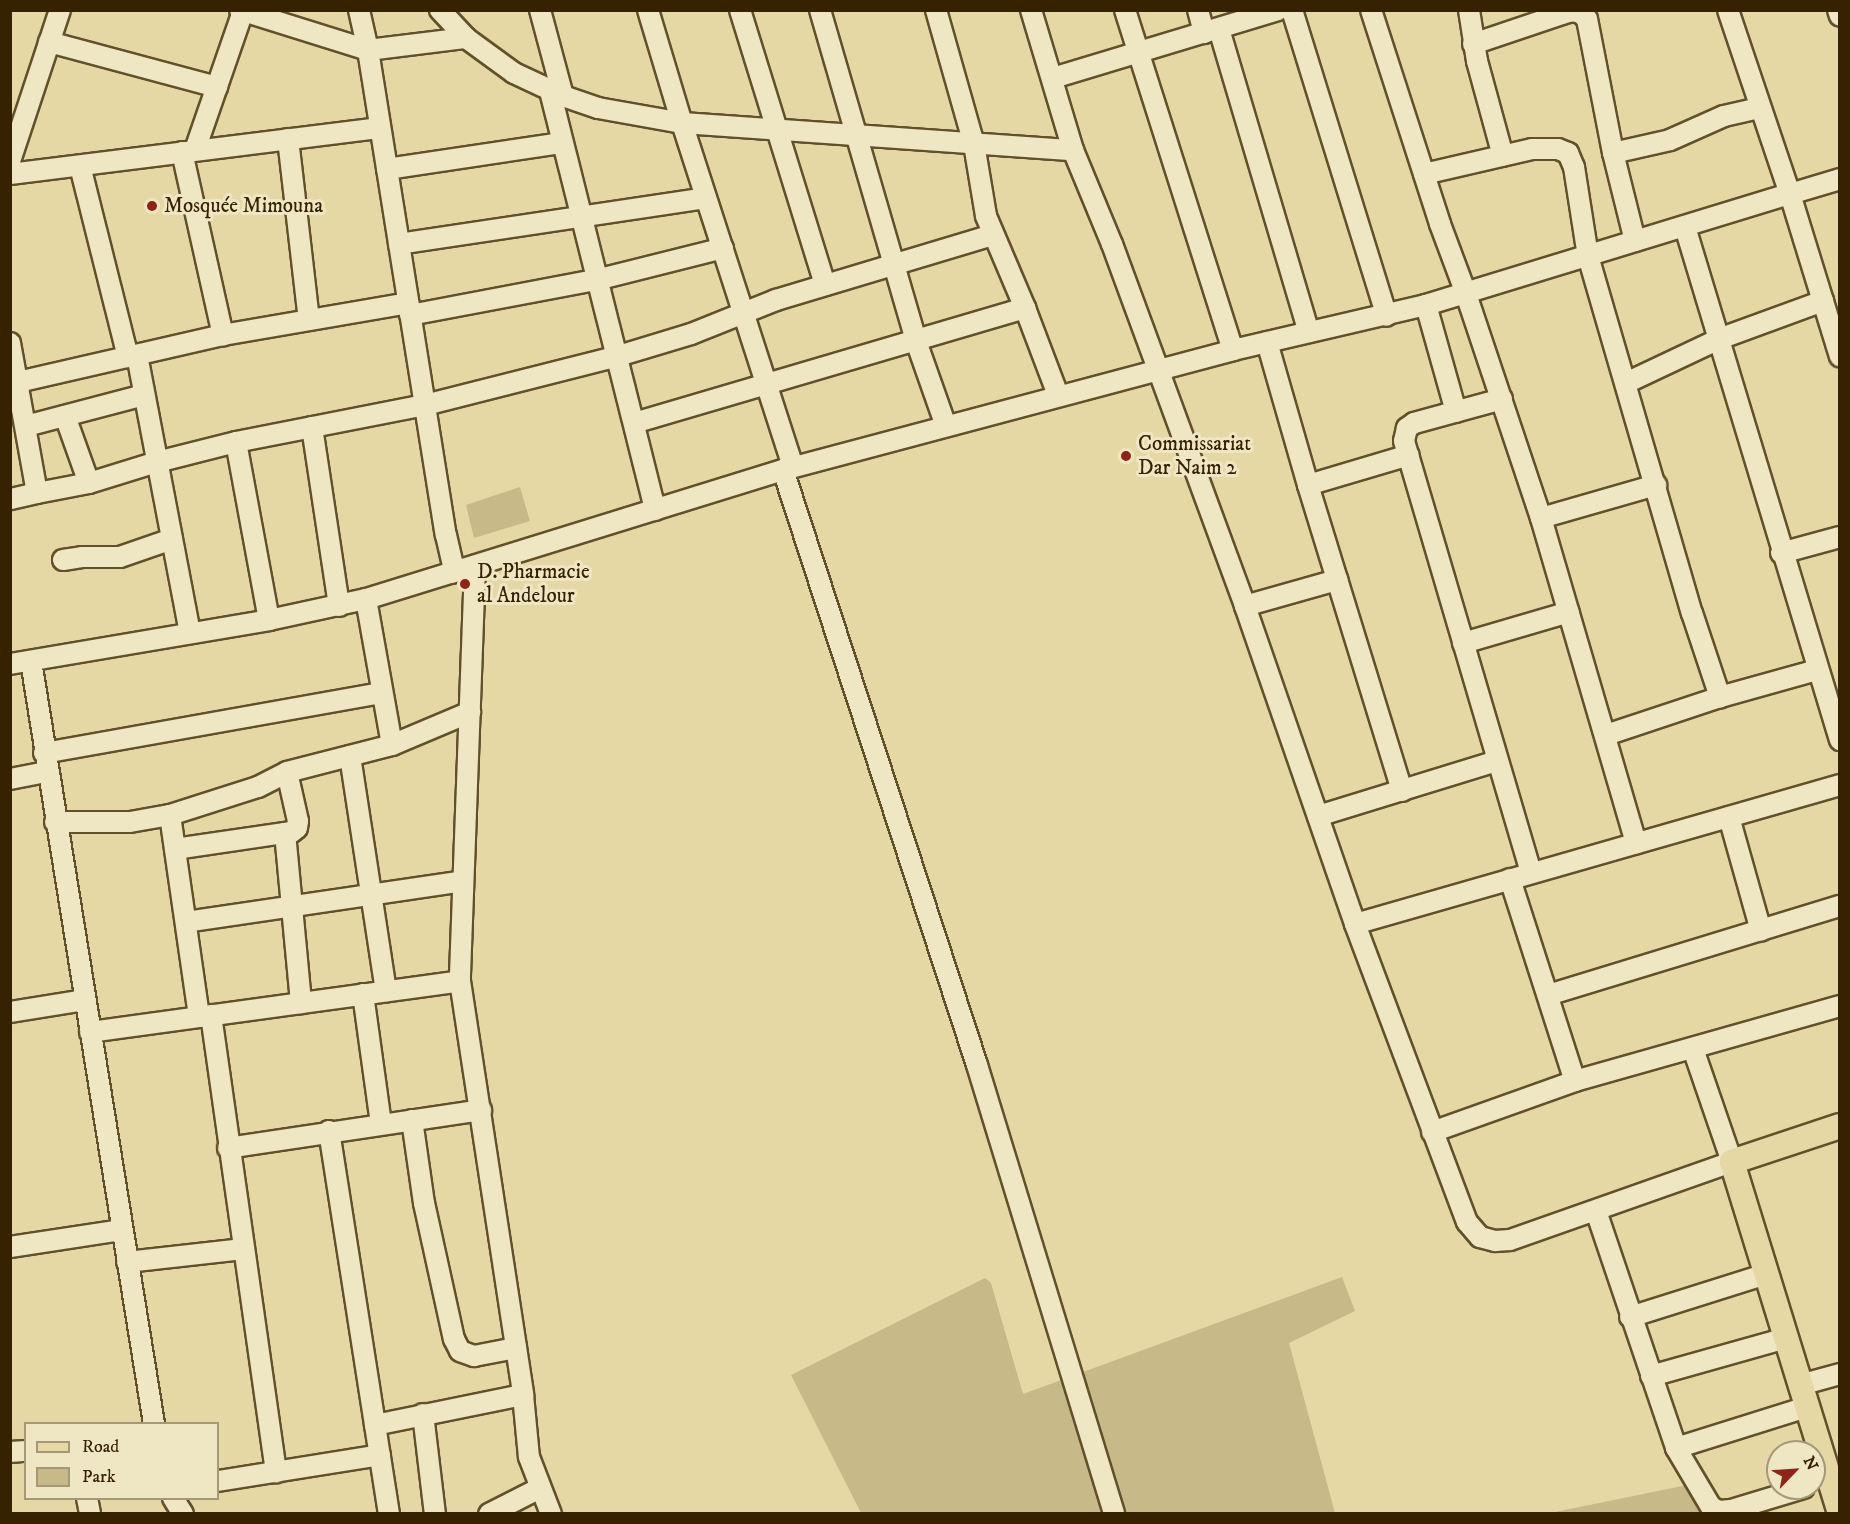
<!DOCTYPE html>
<meta charset="utf-8">
<style>
body{margin:0}
#map{position:relative;width:1850px;height:1524px;overflow:hidden;background:#e6d8a5;font-family:"IM FELL DW Pica",serif}
div>[style]{position:absolute}
.green>*{inset:0;background:#c8b989}
.roads{filter:drop-shadow(2px 0 #62502a) drop-shadow(-2px 0 #62502a) drop-shadow(0 2px #62502a) drop-shadow(0 -2px #62502a)}
.minor>*{height:20px;margin:-10px;padding:0 10px;transform-origin:10px;border-radius:10px;background:#efe6c4}
.major>*{height:24px;margin:-12px;padding:0 12px;transform-origin:12px;border-radius:12px;background:#e6d8a5}
.dots>*{width:16px;height:16px;translate:-50% -50%;box-sizing:border-box;border:3px solid #efe6c4;border-radius:50%}
span{translate:-50% -50%;white-space:nowrap;text-align:center;line-height:1.15;-webkit-text-stroke:6px #efe6c4;paint-order:stroke}
.poi-label{font-size:21px;color:#362201}
.left{translate:0 -50%;text-align:left}
.frame{position:absolute;inset:0;border:12px solid #362201;pointer-events:none}
.legend{position:absolute;left:24px;top:1422px;width:195px;height:78px;box-sizing:border-box;background:#efe6c4;border:2px solid #a59876;margin:0;padding:8px 10px;list-style:none;font-size:18px;color:#362201}
.legend li{display:flex;align-items:center;gap:12px;height:30px}
.legend b{width:30px;border:2px solid #a59876}
.north{position:absolute;left:1766px;top:1440px;width:60px;height:60px;box-sizing:border-box;background:#efe6c4;border:2px solid #a59876;border-radius:50%;rotate:65deg;font-size:16px;font-weight:700;line-height:24px;text-align:center;color:#362201}
.north::after{content:'';display:block;margin:auto;width:21px;height:27px;background:#8f2418;clip-path:polygon(50% 0,100% 100%,50% 72%,0 100%)}
</style>
<div id="map">
<div class="green">
<i style="clip-path:polygon(520px 487px,530px 521px,474px 538px,466px 505px)"></i>
<i style="clip-path:polygon(1342px 1277px,1355px 1311px,1289px 1343px,1335px 1513px,861px 1513px,791px 1375px,985px 1278px,991px 1283px,1023px 1394px)"></i>
<i style="clip-path:polygon(1687px 1485px,1705px 1514px,1545px 1514px,1604px 1502px)"></i>
</div>
<div class="roads">
<div class="minor">
<i style="left:240px;top:10px;width:134px;rotate:17.4deg"></i>
<i style="left:368px;top:50px;width:99px;rotate:-7deg"></i>
<i style="left:359px;top:10px;width:41px;rotate:77.3deg"></i>
<i style="left:368px;top:50px;width:491px;rotate:80.9deg"></i>
<i style="left:446px;top:535px;width:31px;rotate:77deg"></i>
<i style="left:453px;top:565px;width:8px;rotate:97deg"></i>
<i style="left:440px;top:10px;width:38px;rotate:47deg"></i>
<i style="left:466px;top:38px;width:59px;rotate:36.1deg"></i>
<i style="left:514px;top:73px;width:54px;rotate:25.1deg"></i>
<i style="left:563px;top:96px;width:37px;rotate:19deg"></i>
<i style="left:598px;top:108px;width:85px;rotate:10.1deg"></i>
<i style="left:682px;top:123px;width:392px;rotate:4deg"></i>
<i style="left:540px;top:10px;width:89px;rotate:75deg"></i>
<i style="left:648px;top:10px;width:118px;rotate:73.3deg"></i>
<i style="left:682px;top:123px;width:361px;rotate:72.1deg"></i>
<i style="left:740px;top:10px;width:288px;rotate:72.8deg"></i>
<i style="left:820px;top:10px;width:345px;rotate:73.8deg"></i>
<i style="left:916px;top:341px;width:90px;rotate:70.6deg"></i>
<i style="left:936px;top:10px;width:139px;rotate:74.2deg"></i>
<i style="left:974px;top:144px;width:73px;rotate:80.5deg"></i>
<i style="left:986px;top:216px;width:100px;rotate:67deg"></i>
<i style="left:1031px;top:10px;width:146px;rotate:73.3deg"></i>
<i style="left:1073px;top:150px;width:102px;rotate:67.5deg"></i>
<i style="left:1112px;top:244px;width:386px;rotate:69.8deg"></i>
<i style="left:1245px;top:606px;width:336px;rotate:70.9deg"></i>
<i style="left:1355px;top:924px;width:318px;rotate:69.4deg"></i>
<i style="left:1467px;top:1222px;width:20px;rotate:49deg"></i>
<i style="left:1480px;top:1237px;width:16px;rotate:15deg"></i>
<i style="left:1495px;top:1241px;width:15px;rotate:-4deg"></i>
<i style="left:1510px;top:1240px;width:235px;rotate:-19.4deg"></i>
<i style="left:1732px;top:1162px;width:120px;rotate:-109deg"></i>
<i style="left:1125px;top:10px;width:357px;rotate:72.4deg"></i>
<i style="left:1198px;top:10px;width:24px;rotate:75deg"></i>
<i style="left:1292px;top:10px;width:320px;rotate:72.8deg"></i>
<i style="left:1371px;top:10px;width:225px;rotate:72.1deg"></i>
<i style="left:1440px;top:224px;width:72px;rotate:69.5deg"></i>
<i style="left:1465px;top:291px;width:239px;rotate:71.5deg"></i>
<i style="left:1541px;top:518px;width:339px;rotate:73.7deg"></i>
<i style="left:1469px;top:10px;width:52px;rotate:81.1deg"></i>
<i style="left:1477px;top:61px;width:98px;rotate:74.7deg"></i>
<i style="left:1728px;top:10px;width:194px;rotate:71.4deg"></i>
<i style="left:1790px;top:194px;width:52px;rotate:-16.7deg"></i>
<i style="left:1838px;top:10px;width:6px;rotate:72deg"></i>
<i style="left:1219px;top:29px;width:316px;rotate:73.5deg"></i>
<i style="left:49px;top:42px;width:174px;rotate:15deg"></i>
<i style="left:1473px;top:44px;width:94px;rotate:-18.6deg"></i>
<i style="left:1562px;top:14px;width:10px;rotate:-17deg"></i>
<i style="left:1572px;top:11px;width:9px;rotate:13deg"></i>
<i style="left:1581px;top:13px;width:8px;rotate:45deg"></i>
<i style="left:1587px;top:19px;width:136px;rotate:79deg"></i>
<i style="left:1053px;top:78px;width:235px;rotate:-16.8deg"></i>
<i style="left:550px;top:91px;width:432px;rotate:75.9deg"></i>
<i style="left:288px;top:139px;width:182px;rotate:83.4deg"></i>
<i style="left:195px;top:150px;width:147px;rotate:-70.9deg"></i>
<i style="left:182px;top:152px;width:188px;rotate:77.4deg"></i>
<i style="left:10px;top:161px;width:159px;rotate:-71.7deg"></i>
<i style="left:80px;top:166px;width:197px;rotate:75.9deg"></i>
<i style="left:387px;top:169px;width:177px;rotate:-8.5deg"></i>
<i style="left:10px;top:174px;width:373px;rotate:-7.1deg"></i>
<i style="left:1424px;top:174px;width:111px;rotate:-13deg"></i>
<i style="left:1532px;top:149px;width:26px"></i>
<i style="left:1558px;top:149px;width:11px;rotate:22deg"></i>
<i style="left:1568px;top:153px;width:15px;rotate:67deg"></i>
<i style="left:1574px;top:167px;width:90px;rotate:81.1deg"></i>
<i style="left:1588px;top:256px;width:372px;rotate:73.8deg"></i>
<i style="left:1692px;top:613px;width:89px;rotate:71.6deg"></i>
<i style="left:1685px;top:227px;width:536px;rotate:73.19deg"></i>
<i style="left:1635px;top:241px;width:91px;rotate:-104deg"></i>
<i style="left:1613px;top:153px;width:58px;rotate:-12.8deg"></i>
<i style="left:1670px;top:140px;width:59px;rotate:-24deg"></i>
<i style="left:1724px;top:116px;width:36px;rotate:-13deg"></i>
<i style="left:399px;top:244px;width:310px;rotate:-8.5deg"></i>
<i style="left:1426px;top:305px;width:111px;rotate:74.3deg"></i>
<i style="left:410px;top:315px;width:189px;rotate:-10.7deg"></i>
<i style="left:596px;top:280px;width:131px;rotate:-14.1deg"></i>
<i style="left:1267px;top:342px;width:149px;rotate:74deg"></i>
<i style="left:1308px;top:485px;width:320px;rotate:72.9deg"></i>
<i style="left:10px;top:343px;width:152px;rotate:79.8deg"></i>
<i style="left:37px;top:493px;width:28px;rotate:167deg"></i>
<i style="left:137px;top:355px;width:283px;rotate:79.2deg"></i>
<i style="left:18px;top:382px;width:210px;rotate:-12.9deg"></i>
<i style="left:223px;top:335px;width:188px;rotate:-9.8deg"></i>
<i style="left:1626px;top:383px;width:103px;rotate:-25.3deg"></i>
<i style="left:1719px;top:339px;width:111px;rotate:-20.1deg"></i>
<i style="left:1502px;top:399px;width:91px;rotate:164.7deg"></i>
<i style="left:1414px;top:423px;width:9px;rotate:144deg"></i>
<i style="left:1407px;top:428px;width:13px;rotate:103deg"></i>
<i style="left:1404px;top:441px;width:450px;rotate:73.6deg"></i>
<i style="left:65px;top:416px;width:71px;rotate:70.3deg"></i>
<i style="left:634px;top:423px;width:408px;rotate:-16.4deg"></i>
<i style="left:1025px;top:308px;width:93px;rotate:69.2deg"></i>
<i style="left:26px;top:426px;width:122px;rotate:-14.7deg"></i>
<i style="left:312px;top:427px;width:181px;rotate:81.4deg"></i>
<i style="left:236px;top:442px;width:181px;rotate:79.5deg"></i>
<i style="left:783px;top:470px;width:626px;rotate:71.94deg"></i>
<i style="left:977px;top:1065px;width:469px;rotate:73deg"></i>
<i style="left:1308px;top:485px;width:105px;rotate:-16.5deg"></i>
<i style="left:37px;top:493px;width:53px;rotate:-10.9deg"></i>
<i style="left:89px;top:483px;width:71px;rotate:-17.2deg"></i>
<i style="left:157px;top:462px;width:81px;rotate:-14.2deg"></i>
<i style="left:236px;top:442px;width:193px;rotate:-11.1deg"></i>
<i style="left:425px;top:405px;width:196px;rotate:-14.2deg"></i>
<i style="left:615px;top:357px;width:79px;rotate:-16.8deg"></i>
<i style="left:691px;top:334px;width:92px;rotate:-21.8deg"></i>
<i style="left:776px;top:300px;width:226px;rotate:-16.7deg"></i>
<i style="left:1541px;top:518px;width:120px;rotate:-16deg"></i>
<i style="left:1781px;top:553px;width:61px;rotate:-15.2deg"></i>
<i style="left:63px;top:560px;width:19px;rotate:-9deg"></i>
<i style="left:82px;top:557px;width:38px"></i>
<i style="left:120px;top:557px;width:55px;rotate:-19.1deg"></i>
<i style="left:475px;top:566px;width:415px;rotate:92.1deg"></i>
<i style="left:460px;top:981px;width:419px;rotate:81.3deg"></i>
<i style="left:523px;top:1395px;width:62px;rotate:84.5deg"></i>
<i style="left:529px;top:1457px;width:61px;rotate:68.9deg"></i>
<i style="left:1245px;top:606px;width:96px;rotate:-15.8deg"></i>
<i style="left:1463px;top:643px;width:110px;rotate:-16.3deg"></i>
<i style="left:31px;top:661px;width:773px;rotate:80.84deg"></i>
<i style="left:10px;top:664px;width:263px;rotate:-9.6deg"></i>
<i style="left:269px;top:620px;width:99px;rotate:-12.2deg"></i>
<i style="left:366px;top:599px;width:436px;rotate:-17.2deg"></i>
<i style="left:783px;top:470px;width:466px;rotate:-14.9deg"></i>
<i style="left:1233px;top:350px;width:198px;rotate:-13.1deg"></i>
<i style="left:1426px;top:305px;width:381px;rotate:-17deg"></i>
<i style="left:1790px;top:194px;width:170px;rotate:72.9deg"></i>
<i style="left:1606px;top:735px;width:120px;rotate:-18.4deg"></i>
<i style="left:1720px;top:697px;width:101px;rotate:-15.6deg"></i>
<i style="left:392px;top:745px;width:85px;rotate:-22.9deg"></i>
<i style="left:44px;top:753px;width:343px;rotate:-10.1deg"></i>
<i style="left:350px;top:756px;width:238px;rotate:81.3deg"></i>
<i style="left:10px;top:779px;width:38px;rotate:-11deg"></i>
<i style="left:170px;top:815px;width:204px;rotate:81.8deg"></i>
<i style="left:1318px;top:816px;width:187px;rotate:-17.1deg"></i>
<i style="left:1729px;top:817px;width:118px;rotate:74.3deg"></i>
<i style="left:55px;top:822px;width:75px"></i>
<i style="left:130px;top:822px;width:41px;rotate:-9.9deg"></i>
<i style="left:170px;top:815px;width:92px;rotate:-17.7deg"></i>
<i style="left:258px;top:787px;width:33px;rotate:-27deg"></i>
<i style="left:287px;top:772px;width:108px;rotate:-14.4deg"></i>
<i style="left:392px;top:745px;width:148px;rotate:-100.1deg"></i>
<i style="left:285px;top:833px;width:171px;rotate:84.6deg"></i>
<i style="left:175px;top:849px;width:118px;rotate:-8.3deg"></i>
<i style="left:292px;top:832px;width:6px;rotate:-39deg"></i>
<i style="left:297px;top:828px;width:7px;rotate:-82deg"></i>
<i style="left:298px;top:821px;width:50px;rotate:-102.7deg"></i>
<i style="left:1510px;top:879px;width:212px;rotate:72.2deg"></i>
<i style="left:186px;top:922px;width:279px;rotate:-8.4deg"></i>
<i style="left:1355px;top:924px;width:505px;rotate:-15.99deg"></i>
<i style="left:363px;top:994px;width:131px;rotate:82.1deg"></i>
<i style="left:1548px;top:995px;width:305px;rotate:-17deg"></i>
<i style="left:10px;top:1012px;width:76px;rotate:-9.1deg"></i>
<i style="left:211px;top:1015px;width:462px;rotate:81.9deg"></i>
<i style="left:90px;top:1032px;width:373px;rotate:-7.8deg"></i>
<i style="left:412px;top:1120px;width:84px;rotate:81.8deg"></i>
<i style="left:424px;top:1203px;width:139px;rotate:77.6deg"></i>
<i style="left:454px;top:1339px;width:13px;rotate:63deg"></i>
<i style="left:460px;top:1351px;width:15px;rotate:20deg"></i>
<i style="left:474px;top:1356px;width:43px;rotate:-10.8deg"></i>
<i style="left:329px;top:1131px;width:388px;rotate:81.1deg"></i>
<i style="left:1432px;top:1132px;width:152px;rotate:-19.6deg"></i>
<i style="left:1575px;top:1081px;width:275px;rotate:-15.8deg"></i>
<i style="left:228px;top:1148px;width:256px;rotate:-8.5deg"></i>
<i style="left:1596px;top:1211px;width:250px;rotate:71.3deg"></i>
<i style="left:1676px;top:1448px;width:69px;rotate:59.3deg"></i>
<i style="left:1711px;top:1507px;width:9px;rotate:27deg"></i>
<i style="left:1719px;top:1511px;width:12px;rotate:-5deg"></i>
<i style="left:1731px;top:1510px;width:76px;rotate:-16.8deg"></i>
<i style="left:10px;top:1247px;width:112px;rotate:-8.7deg"></i>
<i style="left:127px;top:1262px;width:117px;rotate:-6.4deg"></i>
<i style="left:1630px;top:1317px;width:143px;rotate:-17.5deg"></i>
<i style="left:1651px;top:1376px;width:140px;rotate:-15.7deg"></i>
<i style="left:1800px;top:1385px;width:41px;rotate:-15.4deg"></i>
<i style="left:423px;top:1414px;width:101px;rotate:83.2deg"></i>
<i style="left:375px;top:1425px;width:151px;rotate:-11.5deg"></i>
<i style="left:1676px;top:1448px;width:137px;rotate:-17.4deg"></i>
<i style="left:10px;top:1452px;width:16px;rotate:-4deg"></i>
<i style="left:218px;top:1481px;width:164px;rotate:-9.1deg"></i>
<i style="left:87px;top:1498px;width:16px;rotate:79deg"></i>
<i style="left:173px;top:1498px;width:19px;rotate:58deg"></i>
<i style="left:489px;top:1514px;width:57px;rotate:-27deg"></i>
</div>
<div class="major">
<i style="left:1840px;top:1126px;width:114px;rotate:161.6deg"></i>
<i style="left:1732px;top:1162px;width:367px;rotate:72.9deg"></i>
</div>
</div>
<div class="dots">
<i style="left:152px;top:206px;background:#8f2418"></i>
<i style="left:1126px;top:456px;background:#8f2418"></i>
<i style="left:465px;top:584px;background:#8f2418"></i>
</div>
<div class="poi-label">
<span class="left" style="left:164px;top:206px">Mosquée Mimouna</span>
<span class="left" style="left:1138px;top:456px">Commissariat<br>Dar Naim 2</span>
<span class="left" style="left:477px;top:584px">D. Pharmacie<br>al Andelour</span>
</div>
<div class="frame"></div>
<ul class="legend">
<li><b style="height:8px;background:#e6d8a5"></b>Road</li>
<li><b style="height:16px;background:#c8b989"></b>Park</li>
</ul>
<div class="north">N</div>
</div>
